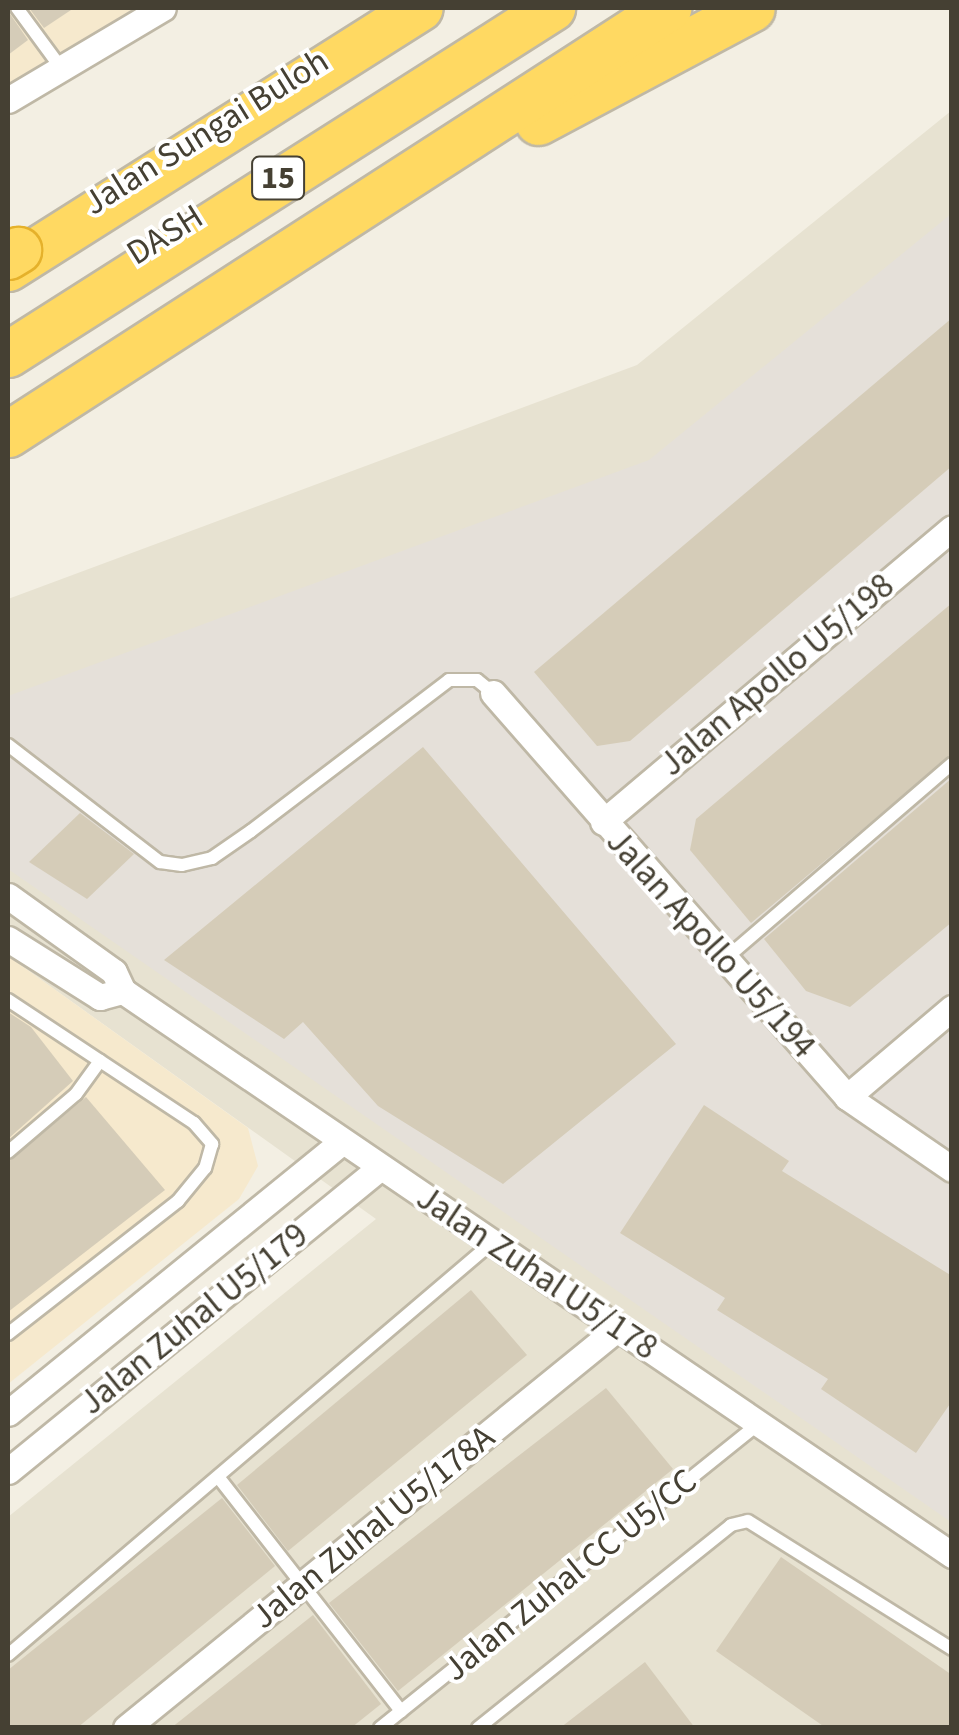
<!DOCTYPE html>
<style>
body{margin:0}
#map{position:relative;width:959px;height:1735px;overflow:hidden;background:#f3efe3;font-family:"Source Sans 3",sans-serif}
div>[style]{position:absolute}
.residential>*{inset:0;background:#e7e2d1}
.commercial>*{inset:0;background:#f6e9cd}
.industrial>*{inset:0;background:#e5e0d9}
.building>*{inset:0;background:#d5ccb8}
.roads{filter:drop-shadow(2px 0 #bfb8a6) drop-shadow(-2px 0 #bfb8a6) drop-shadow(0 2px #bfb8a6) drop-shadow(0 -2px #bfb8a6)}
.lane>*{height:12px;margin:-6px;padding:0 6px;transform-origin:6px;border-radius:6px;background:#fff}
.street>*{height:25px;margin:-12.5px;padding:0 12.5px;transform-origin:12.5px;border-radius:12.5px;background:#fff}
.highway>*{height:45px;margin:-22.5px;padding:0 22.5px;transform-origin:22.5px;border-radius:22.5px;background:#ffd962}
.bridges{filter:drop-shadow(2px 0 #e5b12b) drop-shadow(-2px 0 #e5b12b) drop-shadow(0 2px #e5b12b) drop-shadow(0 -2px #e5b12b)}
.highway-bridge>*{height:45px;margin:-22.5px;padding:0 22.5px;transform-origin:22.5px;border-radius:22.5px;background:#ffd962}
span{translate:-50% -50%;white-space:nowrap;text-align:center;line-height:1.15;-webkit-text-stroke:8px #fff;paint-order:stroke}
.shield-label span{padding:2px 8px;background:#fff;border:2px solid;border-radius:8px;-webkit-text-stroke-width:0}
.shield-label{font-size:32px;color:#454033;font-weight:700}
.street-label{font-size:35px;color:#454033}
.frame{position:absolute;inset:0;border:10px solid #454033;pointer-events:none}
</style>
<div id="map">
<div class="residential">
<i style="clip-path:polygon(951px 111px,951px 1727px,8px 1727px,8px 1517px,376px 1219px,8px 956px,8px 599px,637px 365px)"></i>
</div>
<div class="commercial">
<i style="clip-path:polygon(8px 8px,138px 8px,8px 86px)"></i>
<i style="clip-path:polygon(8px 956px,248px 1128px,258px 1166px,239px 1199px,8px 1384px)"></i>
</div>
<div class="industrial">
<i style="clip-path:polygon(951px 214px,951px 1522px,8px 869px,8px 696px,649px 460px)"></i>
</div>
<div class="building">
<i style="clip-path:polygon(29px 8px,74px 8px,44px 28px)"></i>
<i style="clip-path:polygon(8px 11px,28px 40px,8px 55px)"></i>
<i style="clip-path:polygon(952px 318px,952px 466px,630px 741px,597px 746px,534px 672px)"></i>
<i style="clip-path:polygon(952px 603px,952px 754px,751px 923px,690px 850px,696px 819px)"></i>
<i style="clip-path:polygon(423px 747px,676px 1044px,503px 1184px,378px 1106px,303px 1022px,284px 1039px,164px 960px)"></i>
<i style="clip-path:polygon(952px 778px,952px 922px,850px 1007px,806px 991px,764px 939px)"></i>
<i style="clip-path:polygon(80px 813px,134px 854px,87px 899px,29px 862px)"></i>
<i style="clip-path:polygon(8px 1012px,31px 1027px,73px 1081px,8px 1139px)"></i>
<i style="clip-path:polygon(86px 1097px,165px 1190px,8px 1312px,8px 1162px)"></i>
<i style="clip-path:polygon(704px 1105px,789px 1161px,782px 1171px,952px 1276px,952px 1401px,916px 1453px,821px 1389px,828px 1379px,717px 1310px,725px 1298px,620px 1233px)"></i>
<i style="clip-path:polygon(471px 1290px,527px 1355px,288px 1551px,237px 1485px)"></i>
<i style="clip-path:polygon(606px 1388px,673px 1469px,398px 1691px,329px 1603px)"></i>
<i style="clip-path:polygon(222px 1498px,275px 1566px,77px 1728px,8px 1728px,8px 1670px)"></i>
<i style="clip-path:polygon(781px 1557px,952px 1675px,952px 1728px,826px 1728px,716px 1651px)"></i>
<i style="clip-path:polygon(313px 1615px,381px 1704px,351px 1728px,171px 1728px)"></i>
<i style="clip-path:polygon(645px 1662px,695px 1728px,560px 1728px)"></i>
</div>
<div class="roads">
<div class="lane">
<i style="left:17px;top:8px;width:74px;rotate:53.7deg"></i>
<i style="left:8px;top:745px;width:192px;rotate:37.6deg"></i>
<i style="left:160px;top:862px;width:22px;rotate:8deg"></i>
<i style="left:182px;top:865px;width:31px;rotate:-13deg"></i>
<i style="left:212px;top:858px;width:47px;rotate:-34.7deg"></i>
<i style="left:251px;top:831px;width:249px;rotate:-37.3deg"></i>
<i style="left:449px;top:680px;width:28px"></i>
<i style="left:477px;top:680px;width:21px;rotate:39deg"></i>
<i style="left:725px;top:959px;width:299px;rotate:-40.7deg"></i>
<i style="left:8px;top:1000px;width:223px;rotate:33.5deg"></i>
<i style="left:194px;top:1123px;width:28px;rotate:49deg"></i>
<i style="left:212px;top:1144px;width:25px;rotate:106deg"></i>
<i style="left:205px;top:1168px;width:43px;rotate:129.3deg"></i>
<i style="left:178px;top:1201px;width:216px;rotate:142deg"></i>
<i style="left:8px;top:1152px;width:89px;rotate:-40.5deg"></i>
<i style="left:76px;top:1094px;width:41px;rotate:-54deg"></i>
<i style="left:219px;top:1478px;width:296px;rotate:52deg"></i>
<i style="left:8px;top:1655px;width:638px;rotate:-40.43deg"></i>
<i style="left:380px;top:1728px;width:486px;rotate:-38.8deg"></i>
<i style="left:478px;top:1728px;width:324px;rotate:-38.7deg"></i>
<i style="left:731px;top:1525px;width:17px;rotate:-13deg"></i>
<i style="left:748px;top:1521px;width:241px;rotate:32.1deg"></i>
</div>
<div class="street">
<i style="left:8px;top:100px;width:180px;rotate:-30.7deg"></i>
<i style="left:493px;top:693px;width:537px;rotate:48.77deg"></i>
<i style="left:847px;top:1097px;width:127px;rotate:34.4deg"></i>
<i style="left:603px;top:822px;width:456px;rotate:-40.1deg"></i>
<i style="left:8px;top:896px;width:130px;rotate:35.6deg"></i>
<i style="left:114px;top:972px;width:21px;rotate:65deg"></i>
<i style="left:8px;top:939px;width:109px;rotate:32.2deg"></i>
<i style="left:100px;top:997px;width:24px;rotate:-15deg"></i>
<i style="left:123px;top:991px;width:1003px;rotate:34.23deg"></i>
<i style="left:847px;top:1097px;width:138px;rotate:-40.3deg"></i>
<i style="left:8px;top:1413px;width:429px;rotate:-39.1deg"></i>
<i style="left:8px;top:1471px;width:480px;rotate:-39.2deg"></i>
<i style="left:126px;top:1728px;width:635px;rotate:-39.12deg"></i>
</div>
<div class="highway">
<i style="left:538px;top:122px;width:242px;rotate:-28deg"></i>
<i style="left:8px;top:268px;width:487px;rotate:-32.3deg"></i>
<i style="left:8px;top:354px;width:645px;rotate:-32.46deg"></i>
<i style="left:8px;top:434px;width:786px;rotate:-32.84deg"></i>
</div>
</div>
<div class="bridges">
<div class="highway-bridge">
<i style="left:8px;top:256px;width:12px;rotate:-31deg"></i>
</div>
</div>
<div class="shield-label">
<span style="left:278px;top:178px">15</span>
</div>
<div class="street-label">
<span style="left:206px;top:132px;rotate:-32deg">Jalan Sungai Buloh</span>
<span style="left:165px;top:235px;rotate:-32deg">DASH</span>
<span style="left:777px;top:675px;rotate:-40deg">Jalan Apollo U5/198</span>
<span style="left:711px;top:944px;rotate:48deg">Jalan Apollo U5/194</span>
<span style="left:537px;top:1273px;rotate:34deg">Jalan Zuhal U5/178</span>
<span style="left:194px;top:1319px;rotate:-39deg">Jalan Zuhal U5/179</span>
<span style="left:373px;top:1527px;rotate:-39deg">Jalan Zuhal U5/178A</span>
<span style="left:570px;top:1575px;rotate:-39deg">Jalan Zuhal CC U5/CC</span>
</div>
<div class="frame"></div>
</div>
